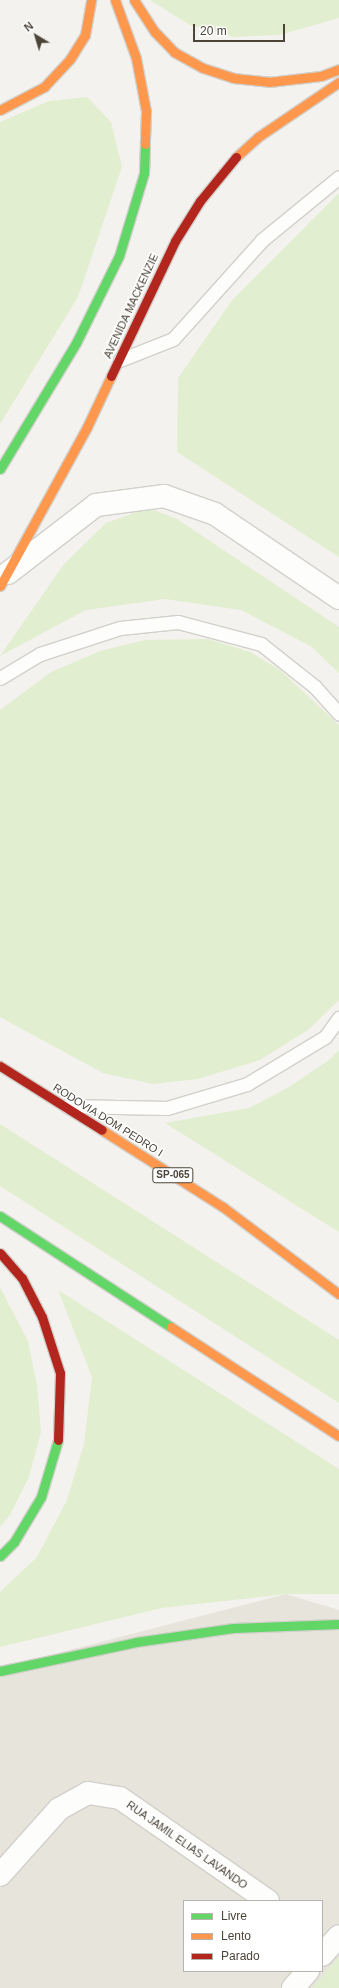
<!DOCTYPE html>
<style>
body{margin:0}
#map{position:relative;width:339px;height:1988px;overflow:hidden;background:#f4f2ee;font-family:Helvetica,sans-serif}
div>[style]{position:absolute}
.residential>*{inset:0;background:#e7e4dc}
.green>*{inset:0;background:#e1eecf}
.roads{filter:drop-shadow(1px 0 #d2d0cb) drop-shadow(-1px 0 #d2d0cb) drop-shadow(0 1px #d2d0cb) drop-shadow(0 -1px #d2d0cb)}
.lane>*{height:13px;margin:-6.5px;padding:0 6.5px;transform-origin:6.5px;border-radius:6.5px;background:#fdfdfc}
.street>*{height:22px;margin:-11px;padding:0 11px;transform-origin:11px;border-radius:11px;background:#fdfdfc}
.fast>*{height:9px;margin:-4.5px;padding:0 4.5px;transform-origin:4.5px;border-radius:4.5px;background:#63d668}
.slow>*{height:9px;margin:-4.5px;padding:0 4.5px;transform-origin:4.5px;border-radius:4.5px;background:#ff974d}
.jam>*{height:9px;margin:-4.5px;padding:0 4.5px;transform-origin:4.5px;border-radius:4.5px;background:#b3261e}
span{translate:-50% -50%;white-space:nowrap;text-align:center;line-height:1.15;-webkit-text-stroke:3px #fff;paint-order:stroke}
.shield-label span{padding:1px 3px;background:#fff;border:1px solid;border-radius:3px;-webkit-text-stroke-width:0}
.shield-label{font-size:10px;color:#4b4439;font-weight:700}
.street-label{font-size:11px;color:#4b4439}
.legend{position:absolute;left:183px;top:1900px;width:140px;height:72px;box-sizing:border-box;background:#fff;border:1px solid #b7b4b0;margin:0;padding:5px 7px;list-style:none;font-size:12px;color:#4b4439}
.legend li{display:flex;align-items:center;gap:8px;height:20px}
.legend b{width:20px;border:1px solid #b7b4b0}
.north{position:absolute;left:16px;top:16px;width:40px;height:40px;-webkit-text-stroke:3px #fff;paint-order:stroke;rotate:322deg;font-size:11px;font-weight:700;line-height:16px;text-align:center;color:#4b4439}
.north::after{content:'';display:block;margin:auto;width:14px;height:18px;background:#4b4439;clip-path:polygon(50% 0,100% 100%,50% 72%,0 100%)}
.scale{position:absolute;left:193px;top:24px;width:92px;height:18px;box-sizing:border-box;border:2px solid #4b4439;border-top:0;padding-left:5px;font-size:12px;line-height:14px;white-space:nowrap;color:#4b4439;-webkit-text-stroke:3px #fff;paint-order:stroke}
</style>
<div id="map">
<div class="residential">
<i style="clip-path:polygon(evenodd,286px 1594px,339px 1610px,339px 1988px,0 1988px,0 1668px,286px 1594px,184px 1901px,322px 1901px,322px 1971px,184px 1971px,184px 1901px)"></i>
</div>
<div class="green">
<i style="clip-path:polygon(150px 0,339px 0,339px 18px,280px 35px,233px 37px,190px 25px)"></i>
<i style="clip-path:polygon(87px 97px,111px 122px,122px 167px,78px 297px,0 424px,0 122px,49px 101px)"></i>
<i style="clip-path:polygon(339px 193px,339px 557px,177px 452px,178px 378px,233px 299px)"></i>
<i style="clip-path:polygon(148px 508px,177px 519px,339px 627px,339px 673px,312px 647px,241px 610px,165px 599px,86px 610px,0 656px,64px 564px,106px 523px)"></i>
<i style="clip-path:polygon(208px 639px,250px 652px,280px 670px,339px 725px,339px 1000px,308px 1030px,260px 1060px,198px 1079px,153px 1084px,103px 1073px,0 1017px,0 710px,51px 672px,100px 651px,145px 640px)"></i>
<i style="clip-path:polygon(339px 1050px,339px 1232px,165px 1123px,249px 1108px,289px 1087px,329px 1060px)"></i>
<i style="clip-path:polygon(0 1124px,339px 1340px,339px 1403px,0 1186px)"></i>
<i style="clip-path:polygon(0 1287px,28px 1341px,37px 1385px,41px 1432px,29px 1477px,10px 1515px,0 1527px)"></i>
<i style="clip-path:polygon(58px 1290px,339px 1469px,339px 1594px,286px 1594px,162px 1608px,0 1647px,0 1592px,37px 1557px,67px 1500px,84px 1444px,92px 1377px)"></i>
<i style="clip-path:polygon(339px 1957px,339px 1988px,312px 1988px)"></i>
</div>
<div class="roads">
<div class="lane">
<i style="left:120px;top:360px;width:57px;rotate:-21.6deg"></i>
<i style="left:173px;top:339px;width:133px;rotate:-48deg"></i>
<i style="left:262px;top:240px;width:99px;rotate:-39.3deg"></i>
<i style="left:0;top:678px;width:47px;rotate:-31deg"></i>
<i style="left:40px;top:654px;width:84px;rotate:-18deg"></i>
<i style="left:120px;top:628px;width:58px;rotate:-5.9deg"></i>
<i style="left:178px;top:622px;width:86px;rotate:14.8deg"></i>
<i style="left:261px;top:644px;width:69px;rotate:38.5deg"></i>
<i style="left:315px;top:687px;width:36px;rotate:48deg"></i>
<i style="left:67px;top:1106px;width:100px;rotate:1.1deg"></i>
<i style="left:167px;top:1108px;width:84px;rotate:-16.7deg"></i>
<i style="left:247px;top:1084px;width:91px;rotate:-31.1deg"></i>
<i style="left:325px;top:1037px;width:24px;rotate:-54deg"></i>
</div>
<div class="street">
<i style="left:8px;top:573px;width:111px;rotate:-37.7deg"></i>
<i style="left:96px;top:505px;width:69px;rotate:-7.5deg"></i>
<i style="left:164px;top:496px;width:54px;rotate:19.4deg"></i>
<i style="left:215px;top:514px;width:150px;rotate:34.1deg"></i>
<i style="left:0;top:1875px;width:89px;rotate:-48.2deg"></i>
<i style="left:59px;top:1809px;width:33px;rotate:-29deg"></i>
<i style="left:88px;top:1793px;width:32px;rotate:9deg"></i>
<i style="left:120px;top:1798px;width:180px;rotate:34.8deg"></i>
<i style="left:322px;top:1955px;width:25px;rotate:-48deg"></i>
<i style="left:293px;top:1988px;width:23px;rotate:-49deg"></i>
</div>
<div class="fast">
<i style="left:0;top:469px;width:147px;rotate:-58.9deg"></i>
<i style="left:76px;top:343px;width:97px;rotate:-63.7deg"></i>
<i style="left:119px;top:256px;width:87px;rotate:-73.2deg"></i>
<i style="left:144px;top:173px;width:29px;rotate:-88deg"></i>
<i style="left:0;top:1216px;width:204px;rotate:33deg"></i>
<i style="left:0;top:1556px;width:20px;rotate:-45deg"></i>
<i style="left:14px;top:1542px;width:52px;rotate:-59deg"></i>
<i style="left:41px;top:1497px;width:59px;rotate:-73.4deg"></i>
<i style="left:0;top:1671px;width:139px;rotate:-12deg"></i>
<i style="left:136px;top:1642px;width:98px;rotate:-8.2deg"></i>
<i style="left:233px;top:1628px;width:106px;rotate:-2.2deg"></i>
</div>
<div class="slow">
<i style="left:115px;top:0;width:62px;rotate:70.1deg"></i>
<i style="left:136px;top:58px;width:54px;rotate:79.3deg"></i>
<i style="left:146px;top:111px;width:33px;rotate:92deg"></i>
<i style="left:134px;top:0;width:38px;rotate:57deg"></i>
<i style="left:155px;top:32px;width:28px;rotate:46deg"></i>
<i style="left:174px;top:52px;width:33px;rotate:29deg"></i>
<i style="left:203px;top:68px;width:32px;rotate:18deg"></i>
<i style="left:233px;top:78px;width:36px;rotate:6deg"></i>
<i style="left:269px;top:82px;width:52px;rotate:-6.6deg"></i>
<i style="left:321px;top:76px;width:19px;rotate:-21deg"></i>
<i style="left:0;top:110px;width:50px;rotate:-27.6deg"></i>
<i style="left:44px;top:87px;width:38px;rotate:-47deg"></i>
<i style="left:70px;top:59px;width:28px;rotate:-58deg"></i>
<i style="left:85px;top:35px;width:36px;rotate:-80deg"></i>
<i style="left:236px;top:157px;width:30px;rotate:-42deg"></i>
<i style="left:258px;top:137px;width:98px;rotate:-34.2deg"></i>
<i style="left:0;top:586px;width:181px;rotate:-61.3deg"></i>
<i style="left:87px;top:427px;width:56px;rotate:-64.8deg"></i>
<i style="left:102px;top:1130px;width:143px;rotate:32.5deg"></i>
<i style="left:223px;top:1207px;width:145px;rotate:36.9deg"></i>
<i style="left:171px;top:1327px;width:200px;rotate:33deg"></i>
</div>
<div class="jam">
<i style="left:111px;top:376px;width:149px;rotate:-64.6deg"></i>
<i style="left:175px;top:241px;width:47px;rotate:-58deg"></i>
<i style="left:200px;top:201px;width:57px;rotate:-50.7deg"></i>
<i style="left:0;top:1066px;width:120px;rotate:32.1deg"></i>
<i style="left:0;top:1253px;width:33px;rotate:49deg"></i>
<i style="left:22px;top:1278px;width:44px;rotate:62.9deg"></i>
<i style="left:42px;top:1317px;width:59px;rotate:72.2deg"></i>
<i style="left:60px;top:1373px;width:67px;rotate:91.7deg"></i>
</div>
</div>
<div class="shield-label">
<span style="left:173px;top:1175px">SP-065</span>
</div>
<div class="street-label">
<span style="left:131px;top:306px;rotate:-65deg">AVENIDA MACKENZIE</span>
<span style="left:108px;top:1120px;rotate:32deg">RODOVIA DOM PEDRO I</span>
<span style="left:187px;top:1845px;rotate:35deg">RUA JAMIL ELIAS LAVANDO</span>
</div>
<ul class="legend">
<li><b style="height:5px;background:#63d668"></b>Livre</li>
<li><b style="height:5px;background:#ff974d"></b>Lento</li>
<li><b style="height:5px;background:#b3261e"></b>Parado</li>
</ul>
<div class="north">N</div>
<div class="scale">20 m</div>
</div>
